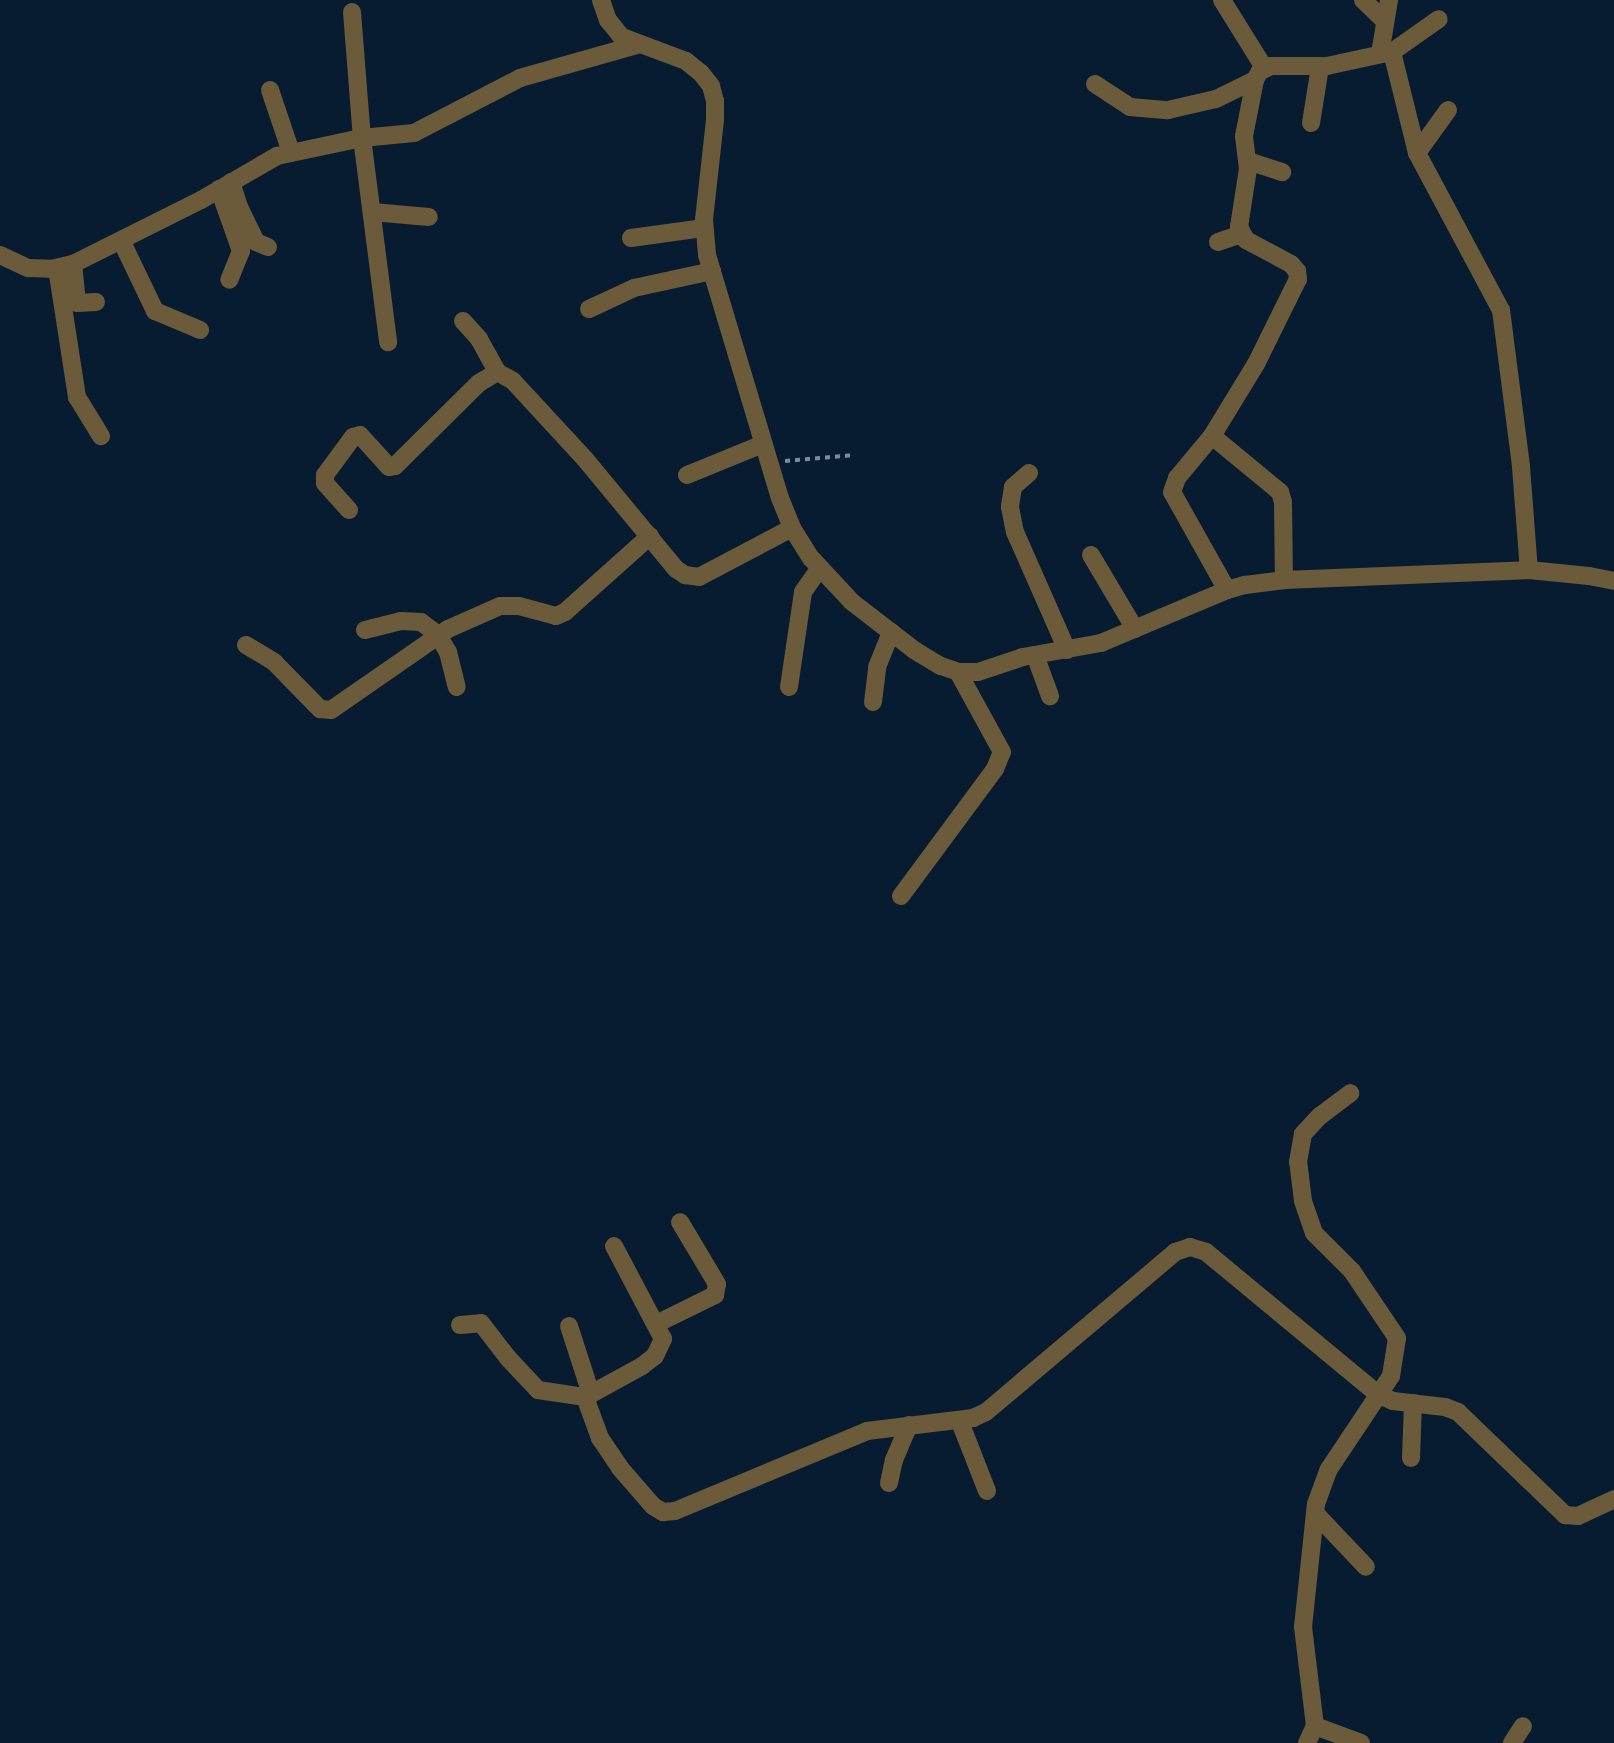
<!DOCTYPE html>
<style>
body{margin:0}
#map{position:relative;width:1614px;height:1743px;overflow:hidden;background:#071c31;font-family:"Fira Sans Condensed",sans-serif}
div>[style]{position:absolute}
.path>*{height:3.5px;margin-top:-1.75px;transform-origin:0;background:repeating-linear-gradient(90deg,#7b8c9e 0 5px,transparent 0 10px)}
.minor>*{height:18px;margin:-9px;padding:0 9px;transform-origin:9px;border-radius:9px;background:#6c5b3a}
span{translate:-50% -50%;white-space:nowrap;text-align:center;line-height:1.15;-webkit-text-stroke:6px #071c31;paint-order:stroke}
</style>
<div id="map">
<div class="path">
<i style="left:785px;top:461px;width:70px;rotate:-4.9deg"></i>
</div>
<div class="minor">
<i style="left:601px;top:0;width:21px;rotate:71deg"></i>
<i style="left:608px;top:20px;width:22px;rotate:51deg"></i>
<i style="left:622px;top:37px;width:68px;rotate:20.6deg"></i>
<i style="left:686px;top:61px;width:19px;rotate:39deg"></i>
<i style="left:701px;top:73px;width:16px;rotate:52deg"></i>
<i style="left:711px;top:86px;width:16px;rotate:75deg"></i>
<i style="left:715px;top:101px;width:19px;rotate:90deg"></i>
<i style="left:715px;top:120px;width:101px;rotate:96.3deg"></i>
<i style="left:704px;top:220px;width:35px;rotate:85deg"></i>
<i style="left:707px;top:255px;width:254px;rotate:73.3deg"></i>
<i style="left:780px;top:498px;width:32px;rotate:68deg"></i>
<i style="left:792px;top:528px;width:36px;rotate:58deg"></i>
<i style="left:811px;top:558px;width:60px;rotate:47deg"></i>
<i style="left:852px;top:602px;width:78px;rotate:37.7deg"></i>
<i style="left:914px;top:650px;width:31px;rotate:31deg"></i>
<i style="left:941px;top:666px;width:18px;rotate:19deg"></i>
<i style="left:958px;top:672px;width:20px"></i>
<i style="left:978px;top:672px;width:47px;rotate:-18.4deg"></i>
<i style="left:1023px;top:657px;width:79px;rotate:-10.2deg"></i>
<i style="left:1101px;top:643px;width:137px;rotate:-22.8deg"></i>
<i style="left:1227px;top:590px;width:19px;rotate:-16deg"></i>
<i style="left:1245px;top:585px;width:39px;rotate:-7deg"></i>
<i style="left:1284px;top:580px;width:245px;rotate:-2.3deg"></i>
<i style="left:1529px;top:570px;width:60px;rotate:5.7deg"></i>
<i style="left:1589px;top:576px;width:25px;rotate:11deg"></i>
<i style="left:1222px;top:0;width:81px;rotate:58.1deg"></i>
<i style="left:1363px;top:0;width:29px;rotate:44deg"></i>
<i style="left:352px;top:12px;width:126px;rotate:85.5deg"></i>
<i style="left:362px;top:138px;width:206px;rotate:82.7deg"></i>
<i style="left:1392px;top:52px;width:104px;rotate:76.1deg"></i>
<i style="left:1417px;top:153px;width:178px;rotate:61.9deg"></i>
<i style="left:1501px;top:310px;width:158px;rotate:82.7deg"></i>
<i style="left:1521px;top:467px;width:103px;rotate:85.6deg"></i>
<i style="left:1380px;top:54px;width:55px;rotate:-80.5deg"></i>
<i style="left:1095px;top:84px;width:42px;rotate:33.3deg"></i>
<i style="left:1130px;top:107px;width:38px;rotate:5deg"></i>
<i style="left:1168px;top:110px;width:49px;rotate:-12.9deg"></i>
<i style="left:1216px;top:99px;width:43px;rotate:-26deg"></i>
<i style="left:270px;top:90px;width:65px;rotate:71.3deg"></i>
<i style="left:1311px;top:123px;width:57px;rotate:-80.9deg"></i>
<i style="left:1417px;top:153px;width:53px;rotate:-54.2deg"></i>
<i style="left:1248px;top:161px;width:36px;rotate:18deg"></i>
<i style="left:231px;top:182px;width:26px;rotate:72deg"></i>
<i style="left:239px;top:207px;width:39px;rotate:64deg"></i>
<i style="left:256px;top:242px;width:13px;rotate:23deg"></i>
<i style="left:219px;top:189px;width:66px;rotate:70.5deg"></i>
<i style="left:241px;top:251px;width:31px;rotate:112deg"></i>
<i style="left:372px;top:212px;width:57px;rotate:5deg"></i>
<i style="left:631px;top:238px;width:74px;rotate:-7.8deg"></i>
<i style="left:121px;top:240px;width:79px;rotate:64.4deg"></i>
<i style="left:155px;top:311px;width:49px;rotate:22.9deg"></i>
<i style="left:1218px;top:242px;width:24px;rotate:-19deg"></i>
<i style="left:0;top:255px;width:31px;rotate:25deg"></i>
<i style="left:28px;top:268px;width:23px;rotate:2deg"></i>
<i style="left:51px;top:269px;width:23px;rotate:-13deg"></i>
<i style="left:73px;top:264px;width:143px;rotate:-26.6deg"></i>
<i style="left:201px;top:200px;width:88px;rotate:-30.1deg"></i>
<i style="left:277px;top:156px;width:87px;rotate:-12deg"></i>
<i style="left:362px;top:138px;width:52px;rotate:-5.5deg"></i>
<i style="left:414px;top:133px;width:119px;rotate:-27.4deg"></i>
<i style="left:520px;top:78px;width:122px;rotate:-15.8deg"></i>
<i style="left:73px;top:264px;width:39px;rotate:84deg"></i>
<i style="left:77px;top:303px;width:19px;rotate:-3deg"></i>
<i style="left:57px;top:268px;width:131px;rotate:81.2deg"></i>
<i style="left:77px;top:397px;width:46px;rotate:58.4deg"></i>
<i style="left:589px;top:309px;width:50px;rotate:-25deg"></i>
<i style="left:634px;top:288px;width:80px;rotate:-12.3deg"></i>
<i style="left:463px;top:321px;width:24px;rotate:48deg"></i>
<i style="left:479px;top:339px;width:38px;rotate:61deg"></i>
<i style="left:497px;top:372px;width:18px;rotate:29deg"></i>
<i style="left:513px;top:381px;width:106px;rotate:47.3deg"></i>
<i style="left:585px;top:459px;width:143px;rotate:50.4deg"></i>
<i style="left:676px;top:569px;width:11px;rotate:34deg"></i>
<i style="left:685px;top:575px;width:14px;rotate:8deg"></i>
<i style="left:699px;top:577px;width:105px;rotate:-27.8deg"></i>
<i style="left:1212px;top:436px;width:88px;rotate:39.5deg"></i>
<i style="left:1280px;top:492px;width:10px;rotate:73deg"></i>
<i style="left:1283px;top:502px;width:78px;rotate:89.3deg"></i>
<i style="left:1029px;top:473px;width:21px;rotate:139deg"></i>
<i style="left:1013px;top:487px;width:20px;rotate:99deg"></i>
<i style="left:1010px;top:507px;width:25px;rotate:79deg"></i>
<i style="left:1015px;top:532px;width:129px;rotate:66.2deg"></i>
<i style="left:687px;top:475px;width:82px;rotate:-22.2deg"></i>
<i style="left:349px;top:510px;width:36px;rotate:-132deg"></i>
<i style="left:325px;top:483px;width:8px;rotate:-90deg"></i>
<i style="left:325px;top:475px;width:47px;rotate:-53.6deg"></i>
<i style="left:353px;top:437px;width:7px;rotate:-16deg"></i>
<i style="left:360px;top:435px;width:43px;rotate:47.8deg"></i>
<i style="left:389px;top:467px;width:6px;rotate:-9deg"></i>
<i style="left:395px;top:466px;width:118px;rotate:-44.7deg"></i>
<i style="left:479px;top:383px;width:21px;rotate:-31deg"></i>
<i style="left:1091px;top:555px;width:86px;rotate:59.3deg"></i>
<i style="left:1227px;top:590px;width:112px;rotate:-119.3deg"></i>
<i style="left:1172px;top:492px;width:15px;rotate:-70deg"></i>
<i style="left:1177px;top:478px;width:55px;rotate:-50.2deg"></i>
<i style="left:1212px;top:436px;width:84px;rotate:-58.6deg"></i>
<i style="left:1256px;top:364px;width:95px;rotate:-63.7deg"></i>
<i style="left:1298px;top:279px;width:8px;rotate:-97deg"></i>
<i style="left:1297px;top:271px;width:9px;rotate:-131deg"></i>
<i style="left:1291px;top:264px;width:51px;rotate:-151.9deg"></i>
<i style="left:1246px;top:240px;width:15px;rotate:-118deg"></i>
<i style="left:1239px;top:227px;width:59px;rotate:-81.2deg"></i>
<i style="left:1248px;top:169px;width:33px;rotate:-97deg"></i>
<i style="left:1244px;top:136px;width:57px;rotate:-78.9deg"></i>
<i style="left:1255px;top:80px;width:10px;rotate:-61deg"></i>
<i style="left:1260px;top:71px;width:12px;rotate:-24deg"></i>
<i style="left:1271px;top:66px;width:56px"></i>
<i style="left:1327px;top:66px;width:66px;rotate:-12.2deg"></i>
<i style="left:1392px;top:52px;width:57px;rotate:-35.1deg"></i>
<i style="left:365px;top:630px;width:37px;rotate:-14deg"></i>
<i style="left:401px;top:621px;width:20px;rotate:3deg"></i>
<i style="left:421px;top:622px;width:21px;rotate:37deg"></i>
<i style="left:438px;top:635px;width:20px;rotate:60deg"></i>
<i style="left:448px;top:652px;width:36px;rotate:76deg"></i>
<i style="left:246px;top:645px;width:33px;rotate:31deg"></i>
<i style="left:274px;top:662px;width:66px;rotate:45.6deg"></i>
<i style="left:320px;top:709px;width:11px;rotate:5deg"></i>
<i style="left:331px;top:710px;width:142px;rotate:-34.7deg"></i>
<i style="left:448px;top:629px;width:57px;rotate:-23.9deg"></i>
<i style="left:500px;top:606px;width:19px"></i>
<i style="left:519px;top:606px;width:38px;rotate:15deg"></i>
<i style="left:556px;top:616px;width:10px;rotate:-24deg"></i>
<i style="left:565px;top:612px;width:114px;rotate:-41.8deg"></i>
<i style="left:1035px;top:655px;width:44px;rotate:69.9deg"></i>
<i style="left:789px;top:687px;width:96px;rotate:-81.6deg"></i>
<i style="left:803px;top:592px;width:29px;rotate:-55deg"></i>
<i style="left:873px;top:702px;width:35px;rotate:-83deg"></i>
<i style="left:877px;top:667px;width:38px;rotate:-68deg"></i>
<i style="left:901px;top:896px;width:158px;rotate:-53.5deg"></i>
<i style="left:995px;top:769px;width:18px;rotate:-68deg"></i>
<i style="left:1002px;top:752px;width:91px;rotate:-118.8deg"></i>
<i style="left:656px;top:1324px;width:66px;rotate:-26.2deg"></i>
<i style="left:715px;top:1295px;width:11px;rotate:-80deg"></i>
<i style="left:717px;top:1284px;width:72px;rotate:-120.8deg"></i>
<i style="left:460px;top:1325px;width:21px;rotate:-5deg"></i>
<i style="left:481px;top:1323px;width:44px;rotate:52.4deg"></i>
<i style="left:508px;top:1358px;width:44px;rotate:46.8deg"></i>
<i style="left:538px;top:1390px;width:48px;rotate:8.5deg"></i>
<i style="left:585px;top:1397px;width:7px;rotate:-27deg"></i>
<i style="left:591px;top:1394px;width:58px;rotate:-28.8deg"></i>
<i style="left:642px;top:1366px;width:16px;rotate:-38deg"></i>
<i style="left:655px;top:1356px;width:19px;rotate:-65deg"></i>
<i style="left:663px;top:1339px;width:105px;rotate:-117.8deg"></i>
<i style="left:569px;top:1326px;width:71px;rotate:72.1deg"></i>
<i style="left:585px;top:1397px;width:44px;rotate:69.9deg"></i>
<i style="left:600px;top:1438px;width:36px;rotate:56deg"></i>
<i style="left:620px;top:1468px;width:50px;rotate:49deg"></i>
<i style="left:653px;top:1506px;width:12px;rotate:31deg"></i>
<i style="left:663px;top:1512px;width:12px;rotate:-5deg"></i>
<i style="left:675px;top:1511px;width:208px;rotate:-22.6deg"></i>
<i style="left:867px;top:1431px;width:107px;rotate:-7deg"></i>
<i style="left:973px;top:1418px;width:14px;rotate:-25deg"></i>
<i style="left:986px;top:1412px;width:248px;rotate:-40.2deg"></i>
<i style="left:1175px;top:1252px;width:16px;rotate:-18deg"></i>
<i style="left:1190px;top:1247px;width:17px;rotate:17deg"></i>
<i style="left:1206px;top:1252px;width:224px;rotate:39.6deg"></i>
<i style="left:1379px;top:1395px;width:15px;rotate:23deg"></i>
<i style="left:1393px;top:1401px;width:52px;rotate:6.6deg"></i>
<i style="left:1445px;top:1407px;width:14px;rotate:21deg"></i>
<i style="left:1458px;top:1412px;width:149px;rotate:43.9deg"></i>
<i style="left:1565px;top:1515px;width:13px;rotate:4deg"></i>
<i style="left:1578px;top:1516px;width:40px;rotate:-25deg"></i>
<i style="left:960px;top:1422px;width:74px;rotate:68.6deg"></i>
<i style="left:1411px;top:1458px;width:55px;rotate:-87.9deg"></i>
<i style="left:889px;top:1483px;width:24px;rotate:-78deg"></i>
<i style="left:894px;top:1460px;width:38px;rotate:-67deg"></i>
<i style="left:1315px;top:1513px;width:74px;rotate:46.6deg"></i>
<i style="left:1315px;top:1726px;width:49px;rotate:20.3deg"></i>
<i style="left:1307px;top:1743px;width:19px;rotate:-65deg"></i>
<i style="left:1315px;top:1726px;width:100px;rotate:-96.9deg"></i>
<i style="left:1303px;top:1627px;width:124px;rotate:-84deg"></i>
<i style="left:1316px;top:1504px;width:37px;rotate:-70deg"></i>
<i style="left:1329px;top:1469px;width:112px;rotate:-56.3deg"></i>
<i style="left:1391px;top:1376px;width:38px;rotate:-81deg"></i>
<i style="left:1397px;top:1338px;width:81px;rotate:-123.9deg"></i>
<i style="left:1352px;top:1271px;width:54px;rotate:-135deg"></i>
<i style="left:1314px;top:1233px;width:34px;rotate:-109deg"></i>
<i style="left:1303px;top:1201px;width:39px;rotate:-97deg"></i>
<i style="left:1298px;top:1162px;width:28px;rotate:-80deg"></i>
<i style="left:1303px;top:1134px;width:25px;rotate:-47deg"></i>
<i style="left:1320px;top:1116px;width:38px;rotate:-37deg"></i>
<i style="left:1512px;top:1743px;width:20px;rotate:-57deg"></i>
</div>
</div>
